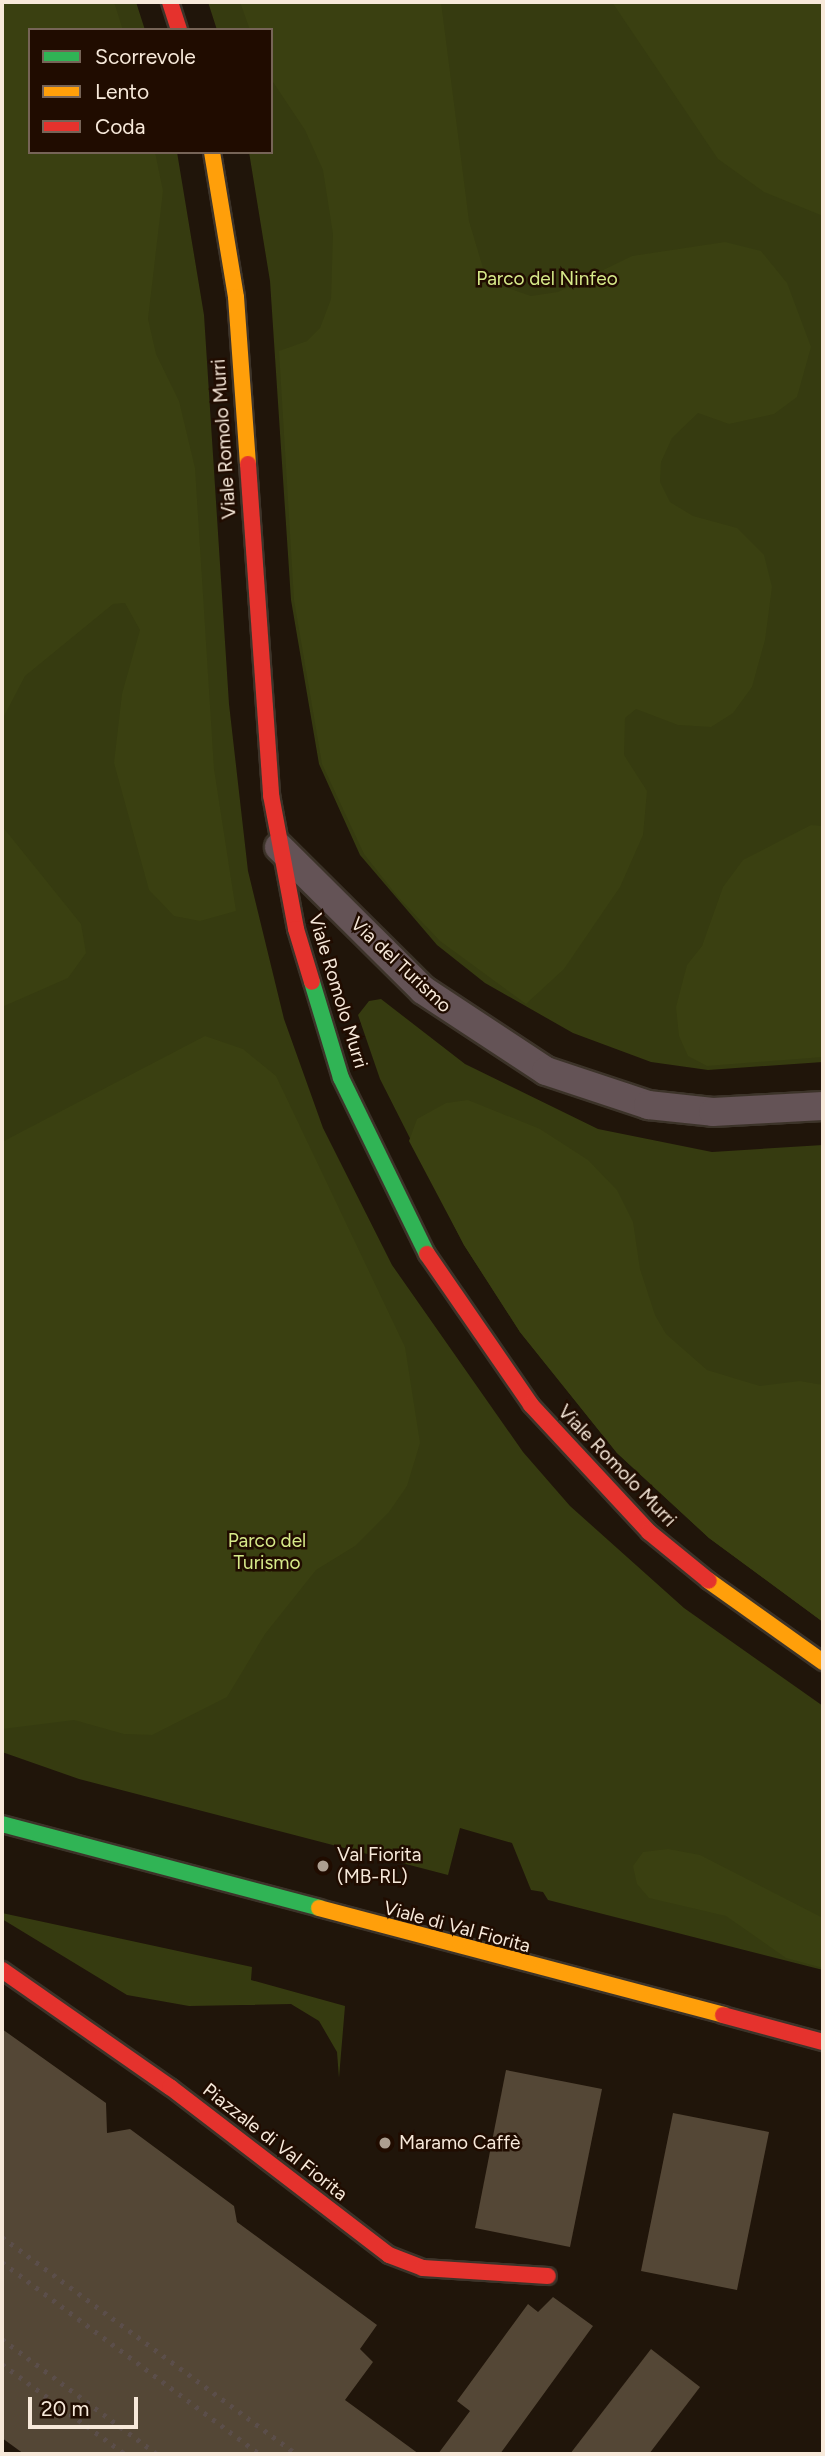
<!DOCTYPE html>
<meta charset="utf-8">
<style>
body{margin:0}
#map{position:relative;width:825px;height:2456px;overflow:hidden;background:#20150a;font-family:Figtree,sans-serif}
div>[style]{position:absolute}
.green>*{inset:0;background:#363b10}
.forest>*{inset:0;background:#3a4011}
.building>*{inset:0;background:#544736}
.roads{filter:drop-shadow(2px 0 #3c3329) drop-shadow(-2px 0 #3c3329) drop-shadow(0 2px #3c3329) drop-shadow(0 -2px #3c3329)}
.street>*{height:28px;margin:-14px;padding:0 14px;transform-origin:14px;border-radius:14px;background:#645356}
.fast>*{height:16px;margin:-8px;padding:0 8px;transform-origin:8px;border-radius:8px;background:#30b455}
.slow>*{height:16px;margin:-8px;padding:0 8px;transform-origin:8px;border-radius:8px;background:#ff9f0a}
.jam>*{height:16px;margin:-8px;padding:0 8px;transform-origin:8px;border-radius:8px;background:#e5322d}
.rail>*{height:5px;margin-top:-2.5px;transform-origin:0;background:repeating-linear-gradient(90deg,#5b4e4a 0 3.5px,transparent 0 10.5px)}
.dots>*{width:19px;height:19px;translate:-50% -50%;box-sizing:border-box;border:4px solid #200c00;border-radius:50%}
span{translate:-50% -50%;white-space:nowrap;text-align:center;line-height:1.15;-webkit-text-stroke:5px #200c00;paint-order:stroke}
.park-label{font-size:19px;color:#d7ea89}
.street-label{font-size:19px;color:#f7e9da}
.poi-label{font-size:19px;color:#f7e9da}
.left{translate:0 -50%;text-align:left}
.frame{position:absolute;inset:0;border:4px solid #f7e9da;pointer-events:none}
.legend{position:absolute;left:28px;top:28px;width:245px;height:126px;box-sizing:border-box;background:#200c00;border:2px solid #766457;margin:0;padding:9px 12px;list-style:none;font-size:21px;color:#f7e9da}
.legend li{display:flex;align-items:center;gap:14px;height:35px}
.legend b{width:35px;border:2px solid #766457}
.scale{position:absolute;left:28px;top:2397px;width:110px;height:32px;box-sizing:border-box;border:4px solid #f7e9da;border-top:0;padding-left:9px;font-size:21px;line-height:24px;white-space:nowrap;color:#f7e9da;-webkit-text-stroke:5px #200c00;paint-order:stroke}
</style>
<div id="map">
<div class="green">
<i style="clip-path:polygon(2px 2px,136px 2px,145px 30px,30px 30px,30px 152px,177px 152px,204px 315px,229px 704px,248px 871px,284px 1019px,323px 1128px,392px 1265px,523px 1452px,570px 1506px,684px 1608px,823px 1706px,823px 1970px,548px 1900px,543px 1892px,531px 1890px,512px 1843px,460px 1828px,448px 1875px,79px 1779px,2px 1752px)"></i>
<i style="clip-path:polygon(208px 2px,823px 2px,823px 1062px,708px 1070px,651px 1062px,573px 1033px,485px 983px,437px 945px,360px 855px,319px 764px,291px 600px,270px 281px,249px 152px,271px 152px,271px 30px,217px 30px)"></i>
<i style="clip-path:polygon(381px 999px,465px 1064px,598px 1129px,712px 1152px,823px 1145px,823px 1622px,709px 1538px,617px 1453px,520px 1332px,464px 1245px,380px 1079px,358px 1015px,369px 1001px)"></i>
<i style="clip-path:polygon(2px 1913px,252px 1967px,251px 1980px,345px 2006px,339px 2078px,337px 2052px,319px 2021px,291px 2004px,189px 2006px,127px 1995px,2px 1919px)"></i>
</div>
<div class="forest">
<i style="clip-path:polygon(2px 2px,114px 2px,123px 30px,30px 30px,30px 152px,155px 152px,163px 191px,148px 319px,156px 354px,179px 401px,195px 468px,214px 769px,236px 911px,200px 921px,174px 916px,149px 890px,114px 763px,122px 694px,140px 630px,125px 603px,113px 604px,25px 676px,2px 720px)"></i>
<i style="clip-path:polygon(240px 2px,441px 2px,469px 221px,483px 268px,494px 283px,531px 296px,558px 292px,632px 256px,725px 242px,761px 251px,787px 283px,811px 347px,797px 397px,774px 414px,729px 424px,698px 413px,672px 438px,661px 462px,660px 482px,670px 502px,693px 516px,737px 528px,764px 555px,772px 587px,765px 640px,752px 687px,733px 713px,711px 727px,678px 725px,636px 709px,625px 718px,624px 755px,647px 791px,643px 835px,620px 887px,564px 969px,526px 1004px,440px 941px,398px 897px,364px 854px,322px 764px,294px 600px,279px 351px,307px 341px,320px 328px,331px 299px,333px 234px,323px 170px,305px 130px,271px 79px,271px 30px,250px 30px)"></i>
<i style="clip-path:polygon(612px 2px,823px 2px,823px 216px,764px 192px,718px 159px)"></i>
<i style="clip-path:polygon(811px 825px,823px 826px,823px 1057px,707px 1066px,688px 1056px,679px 1036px,676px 1007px,687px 965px,702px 946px,723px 887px,743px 860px)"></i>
<i style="clip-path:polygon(2px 826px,81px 924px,86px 953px,68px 978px,2px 1007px)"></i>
<i style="clip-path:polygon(205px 1036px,243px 1049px,276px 1076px,405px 1347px,420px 1443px,407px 1486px,389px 1512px,355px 1546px,316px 1570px,265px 1634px,227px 1697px,152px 1735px,124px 1734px,74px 1720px,2px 1729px,2px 1142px)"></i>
<i style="clip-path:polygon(468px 1100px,540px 1129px,588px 1160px,617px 1190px,633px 1222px,640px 1269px,655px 1315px,666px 1334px,707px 1370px,760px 1386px,800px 1381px,823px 1385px,823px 1622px,709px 1538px,617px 1453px,520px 1332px,464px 1245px,409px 1141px,417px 1119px,446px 1103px)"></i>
<i style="clip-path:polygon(668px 1849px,700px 1855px,823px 1918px,823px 1968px,786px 1958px,726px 1916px,649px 1898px,637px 1884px,633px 1866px,643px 1852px)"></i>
</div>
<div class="building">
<i style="clip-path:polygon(2px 2029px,106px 2103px,107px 2133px,130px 2129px,234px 2206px,237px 2222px,377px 2325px,360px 2349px,373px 2362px,345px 2400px,419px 2454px,24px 2454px,2px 2438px)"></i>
<i style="clip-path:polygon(506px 2070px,602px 2089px,570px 2247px,475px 2228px)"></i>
<i style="clip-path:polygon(673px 2113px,769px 2132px,737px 2290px,641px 2271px)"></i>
<i style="clip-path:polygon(553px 2297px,593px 2326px,500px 2454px,438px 2454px,470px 2411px,457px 2401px,528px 2304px,538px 2312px)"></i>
<i style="clip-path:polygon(651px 2349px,700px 2387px,649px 2454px,570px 2454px)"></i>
</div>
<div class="roads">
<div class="street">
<i style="left:279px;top:847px;width:203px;rotate:44.8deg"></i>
<i style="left:423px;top:990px;width:147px;rotate:33.4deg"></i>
<i style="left:546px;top:1071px;width:108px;rotate:18.4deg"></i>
<i style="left:648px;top:1105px;width:65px;rotate:6.1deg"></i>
<i style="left:713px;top:1112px;width:110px;rotate:-3.1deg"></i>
</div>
<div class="fast">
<i style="left:312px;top:982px;width:100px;rotate:73.2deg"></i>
<i style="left:341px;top:1078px;width:196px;rotate:64deg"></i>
<i style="left:2px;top:1824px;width:328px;rotate:14.8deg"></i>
</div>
<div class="slow">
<i style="left:212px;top:152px;width:147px;rotate:80.6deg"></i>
<i style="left:236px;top:297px;width:167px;rotate:85.9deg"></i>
<i style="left:709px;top:1581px;width:140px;rotate:35.4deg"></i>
<i style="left:319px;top:1908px;width:418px;rotate:14.8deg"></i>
</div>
<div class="jam">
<i style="left:170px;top:2px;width:29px;rotate:72deg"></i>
<i style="left:248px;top:464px;width:332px;rotate:86deg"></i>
<i style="left:271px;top:795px;width:136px;rotate:79.4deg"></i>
<i style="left:296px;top:929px;width:55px;rotate:73.2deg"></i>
<i style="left:427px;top:1254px;width:183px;rotate:55.4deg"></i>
<i style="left:531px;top:1405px;width:173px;rotate:47.1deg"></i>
<i style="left:649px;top:1532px;width:77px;rotate:39.2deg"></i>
<i style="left:2px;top:1970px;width:205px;rotate:34.9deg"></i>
<i style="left:170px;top:2087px;width:276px;rotate:37.5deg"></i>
<i style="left:389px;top:2255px;width:36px;rotate:21deg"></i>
<i style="left:423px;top:2268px;width:125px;rotate:3.7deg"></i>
<i style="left:723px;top:2015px;width:104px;rotate:15.1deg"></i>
</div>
</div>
<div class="rail">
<i style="left:2px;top:2237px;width:365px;rotate:36.4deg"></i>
<i style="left:2px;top:2262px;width:322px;rotate:36.7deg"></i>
<i style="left:2px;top:2339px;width:193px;rotate:36.6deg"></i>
<i style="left:2px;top:2364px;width:152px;rotate:36.2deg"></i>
</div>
<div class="dots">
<i style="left:323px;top:1866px;background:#ac9f91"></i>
<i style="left:385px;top:2143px;background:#ac9f91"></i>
</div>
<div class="park-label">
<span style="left:547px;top:279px">Parco del Ninfeo</span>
<span style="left:267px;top:1552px">Parco del<br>Turismo</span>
</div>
<div class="street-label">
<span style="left:224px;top:439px;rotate:-94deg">Viale Romolo Murri</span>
<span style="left:401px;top:965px;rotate:43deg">Via del Turismo</span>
<span style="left:338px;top:991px;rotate:73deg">Viale Romolo Murri</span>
<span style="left:617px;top:1466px;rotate:46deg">Viale Romolo Murri</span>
<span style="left:457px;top:1927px;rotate:15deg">Viale di Val Fiorita</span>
<span style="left:275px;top:2142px;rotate:38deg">Piazzale di Val Fiorita</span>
</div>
<div class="poi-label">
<span class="left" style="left:337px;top:1866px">Val Fiorita<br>(MB-RL)</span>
<span class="left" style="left:399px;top:2143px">Maramo Caffè</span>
</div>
<div class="frame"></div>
<ul class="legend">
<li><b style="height:9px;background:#30b455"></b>Scorrevole</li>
<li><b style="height:9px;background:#ff9f0a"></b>Lento</li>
<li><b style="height:9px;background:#e5322d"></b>Coda</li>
</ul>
<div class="scale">20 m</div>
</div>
